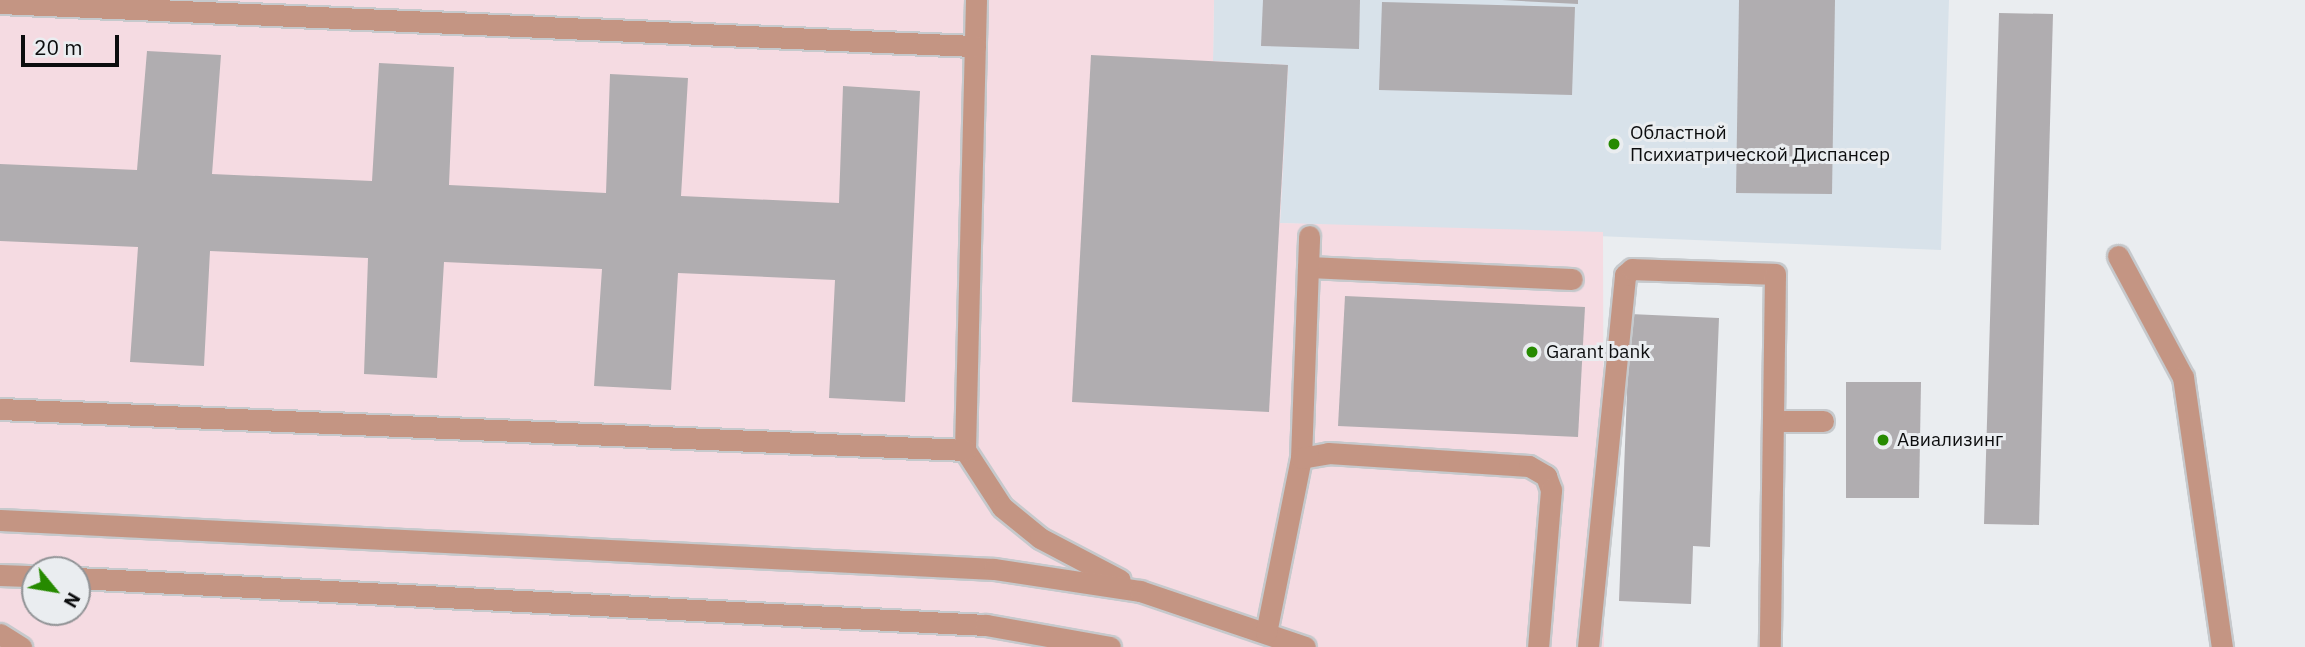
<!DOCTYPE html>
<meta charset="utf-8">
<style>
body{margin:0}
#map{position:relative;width:2305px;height:647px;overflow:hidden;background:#eaedf0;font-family:"IBM Plex Sans",sans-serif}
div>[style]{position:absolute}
.built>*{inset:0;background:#d8e2ea}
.industrial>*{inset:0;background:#f5dbe2}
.building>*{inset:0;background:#b0adb0}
.roads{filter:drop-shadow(2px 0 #c6c9cc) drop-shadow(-2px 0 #c6c9cc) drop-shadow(0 2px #c6c9cc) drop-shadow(0 -2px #c6c9cc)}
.minor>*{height:21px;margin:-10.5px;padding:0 10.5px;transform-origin:10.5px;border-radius:10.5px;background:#c49583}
.dots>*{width:19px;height:19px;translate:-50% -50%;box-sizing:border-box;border:4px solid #eaedf0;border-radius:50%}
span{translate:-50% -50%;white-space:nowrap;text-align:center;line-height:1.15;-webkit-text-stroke:6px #eaedf0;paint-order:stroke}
.poi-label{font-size:19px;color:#0c0d0e}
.left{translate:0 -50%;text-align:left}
.north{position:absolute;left:21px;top:556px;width:70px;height:70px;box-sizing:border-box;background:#eaedf0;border:2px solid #919396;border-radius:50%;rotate:120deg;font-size:19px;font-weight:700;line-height:28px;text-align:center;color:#0c0d0e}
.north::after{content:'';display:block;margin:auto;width:24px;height:32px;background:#268a00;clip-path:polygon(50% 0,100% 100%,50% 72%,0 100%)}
.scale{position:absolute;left:21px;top:35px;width:98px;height:32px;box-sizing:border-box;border:4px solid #0c0d0e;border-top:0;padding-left:9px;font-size:21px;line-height:24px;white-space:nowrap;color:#0c0d0e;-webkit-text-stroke:5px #eaedf0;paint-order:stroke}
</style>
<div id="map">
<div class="built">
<i style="clip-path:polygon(1214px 0,1949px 0,1941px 250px,1280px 223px,1288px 66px,1213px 61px)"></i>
</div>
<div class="industrial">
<i style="clip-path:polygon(evenodd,0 0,1214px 0,1213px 61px,1288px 65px,1280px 223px,1603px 232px,1604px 647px,0 647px,0 0,35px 570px,77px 570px,77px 612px,35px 612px,35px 570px)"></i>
</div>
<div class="building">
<i style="clip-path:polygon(1263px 0,1360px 0,1359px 49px,1261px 46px)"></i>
<i style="clip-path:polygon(1502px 0,1578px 0,1578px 4px)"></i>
<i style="clip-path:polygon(1739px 0,1835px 0,1832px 194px,1736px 193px)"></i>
<i style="clip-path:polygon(1382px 2px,1575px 7px,1572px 95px,1379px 90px)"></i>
<i style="clip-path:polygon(1999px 13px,2053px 14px,2039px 525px,1984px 524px)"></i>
<i style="clip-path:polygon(147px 51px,221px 55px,212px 174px,372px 181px,379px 63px,454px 67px,449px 185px,606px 193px,610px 74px,688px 78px,681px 196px,839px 203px,843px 86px,920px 91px,905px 402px,829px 398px,835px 280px,678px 273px,671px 390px,594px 386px,602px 269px,444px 262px,437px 378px,364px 374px,368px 258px,210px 251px,204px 366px,130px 362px,138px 247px,0 241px,0 164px,137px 170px)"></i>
<i style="clip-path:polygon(1091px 55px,1288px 65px,1269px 412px,1072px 402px)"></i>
<i style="clip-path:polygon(1345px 296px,1585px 307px,1578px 437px,1338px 426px)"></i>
<i style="clip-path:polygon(1630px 314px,1719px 318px,1710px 547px,1693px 546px,1691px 604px,1619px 601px)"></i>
<i style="clip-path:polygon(1846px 382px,1921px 382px,1919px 498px,1846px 498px)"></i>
</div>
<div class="roads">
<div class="minor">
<i style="left:976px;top:0;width:450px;rotate:91.4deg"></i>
<i style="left:965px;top:450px;width:68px;rotate:57deg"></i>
<i style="left:1002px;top:507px;width:49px;rotate:39.2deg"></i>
<i style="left:1040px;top:538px;width:90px;rotate:27.7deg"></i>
<i style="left:0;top:3px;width:976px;rotate:2.53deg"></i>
<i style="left:2118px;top:256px;width:137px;rotate:61.8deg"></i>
<i style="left:2183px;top:377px;width:273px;rotate:81.8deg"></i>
<i style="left:1308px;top:267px;width:264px;rotate:2.6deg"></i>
<i style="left:0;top:409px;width:966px;rotate:2.43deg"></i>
<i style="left:1777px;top:421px;width:46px"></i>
<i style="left:1301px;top:458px;width:222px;rotate:-87.9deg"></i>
<i style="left:0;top:520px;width:995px;rotate:2.82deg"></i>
<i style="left:994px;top:569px;width:148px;rotate:8.6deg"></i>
<i style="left:1140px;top:591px;width:174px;rotate:18.7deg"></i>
<i style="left:0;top:575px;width:35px;rotate:2deg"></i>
<i style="left:77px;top:578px;width:910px;rotate:2.96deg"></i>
<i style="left:986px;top:625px;width:126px;rotate:10.1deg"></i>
<i style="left:1266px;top:633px;width:178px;rotate:-78.7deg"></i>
<i style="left:1301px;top:458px;width:27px;rotate:-10deg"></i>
<i style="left:1328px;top:453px;width:201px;rotate:3.7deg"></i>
<i style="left:1529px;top:466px;width:20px;rotate:30deg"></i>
<i style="left:1546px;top:476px;width:15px;rotate:70deg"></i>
<i style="left:1551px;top:490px;width:158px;rotate:94.7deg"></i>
<i style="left:0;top:634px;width:25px;rotate:32deg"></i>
<i style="left:1588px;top:647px;width:374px;rotate:-84.3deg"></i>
<i style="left:1625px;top:275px;width:9px;rotate:-41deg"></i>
<i style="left:1632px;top:269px;width:143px;rotate:2deg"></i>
<i style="left:1775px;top:274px;width:373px;rotate:90.8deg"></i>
</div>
</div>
<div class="dots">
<i style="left:1614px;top:144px;background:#268a00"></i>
<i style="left:1532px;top:352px;background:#268a00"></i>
<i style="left:1883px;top:440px;background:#268a00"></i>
</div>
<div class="poi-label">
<span class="left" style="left:1630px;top:144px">Областной<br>Психиатрической Диспансер</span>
<span class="left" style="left:1546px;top:352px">Garant bank</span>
<span class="left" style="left:1897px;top:440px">Авиализинг</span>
</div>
<div class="north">N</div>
<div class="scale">20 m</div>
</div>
